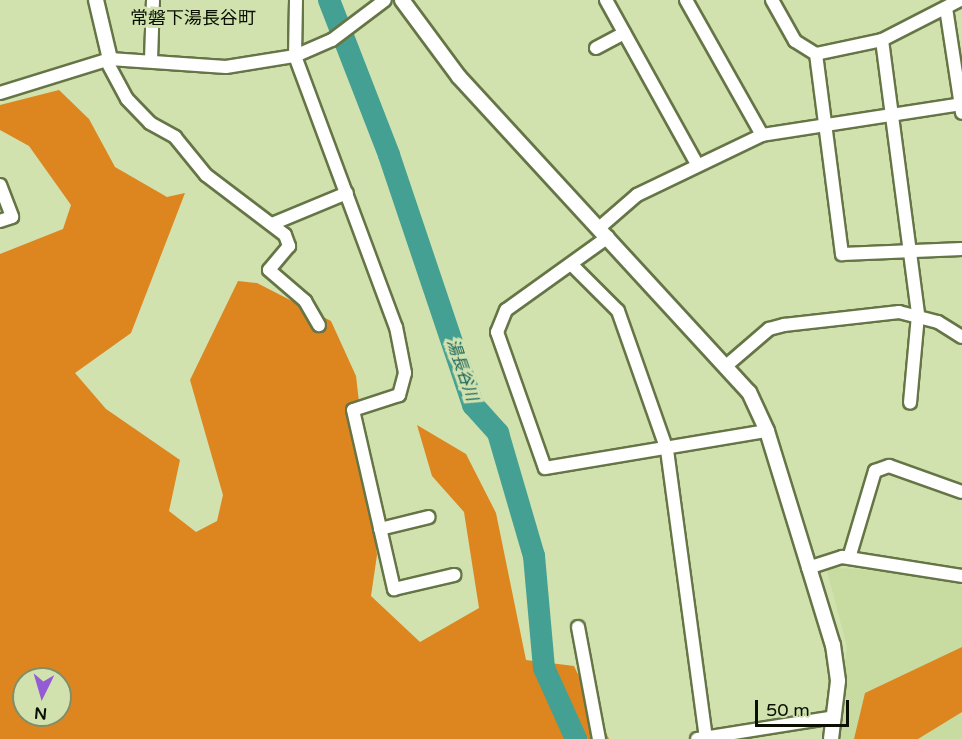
<!DOCTYPE html>
<meta charset="utf-8">
<style>
body{margin:0}
#map{position:relative;width:962px;height:739px;overflow:hidden;background:#d1e2af;font-family:"Varela Round","Noto Sans JP",sans-serif}
div>[style]{position:absolute}
.built>*{inset:0;background:#c8dca1}
.forest>*{inset:0;background:#dd851e}
.river>*{height:22px;margin:-11px;padding:0 11px;transform-origin:11px;border-radius:11px;background:#43a093}
.roads{filter:drop-shadow(2px 0 #667546) drop-shadow(-2px 0 #667546) drop-shadow(0 2px #667546) drop-shadow(0 -2px #667546)}
.minor>*{height:12px;margin:-6px;padding:0 6px;transform-origin:6px;border-radius:6px;background:#fff}
.tertiary>*{height:14px;margin:-7px;padding:0 7px;transform-origin:7px;border-radius:7px;background:#fff}
span{translate:-50% -50%;white-space:nowrap;text-align:center;line-height:1.15;-webkit-text-stroke:6px #d1e2af;paint-order:stroke}
.water-label{font-size:16px;color:#136057;font-style:italic}
.quarter-label{font-size:18px;color:#0a0f01}
.north{position:absolute;left:12px;top:667px;width:60px;height:60px;box-sizing:border-box;background:#d1e2af;border:2px solid #818e69;border-radius:50%;rotate:185deg;font-size:16px;font-weight:700;line-height:24px;text-align:center;color:#0a0f01}
.north::after{content:'';display:block;margin:auto;width:21px;height:27px;background:#945cd4;clip-path:polygon(50% 0,100% 100%,50% 72%,0 100%)}
.scale{position:absolute;left:755px;top:700px;width:94px;height:27px;box-sizing:border-box;border:3px solid #0a0f01;border-top:0;padding-left:8px;font-size:18px;line-height:21px;white-space:nowrap;color:#0a0f01;-webkit-text-stroke:4px #d1e2af;paint-order:stroke}
</style>
<div id="map">
<div class="built">
<i style="clip-path:polygon(826px 567px,916px 574px,962px 585px,962px 739px,835px 739px,847px 647px)"></i>
</div>
<div class="forest">
<i style="clip-path:polygon(evenodd,59px 90px,89px 119px,115px 167px,167px 197px,185px 193px,131px 333px,75px 373px,106px 409px,180px 460px,169px 511px,196px 532px,217px 521px,223px 495px,190px 380px,238px 281px,257px 283px,331px 321px,356px 376px,377px 555px,371px 596px,420px 642px,479px 608px,464px 512px,432px 476px,417px 425px,466px 454px,496px 513px,526px 660px,574px 666px,609px 739px,0 739px,0 254px,63px 229px,71px 205px,29px 146px,0 130px,0 105px,59px 90px,24px 679px,60px 679px,60px 715px,24px 715px,24px 679px)"></i>
<i style="clip-path:polygon(962px 647px,962px 712px,918px 739px,854px 739px,865px 693px)"></i>
</div>
<div class="river">
<i style="left:329px;top:0;width:166px;rotate:68.8deg"></i>
<i style="left:389px;top:155px;width:264px;rotate:71.4deg"></i>
<i style="left:473px;top:405px;width:38px;rotate:48deg"></i>
<i style="left:498px;top:433px;width:128px;rotate:73.7deg"></i>
<i style="left:534px;top:556px;width:112px;rotate:84.9deg"></i>
<i style="left:544px;top:668px;width:78px;rotate:65.7deg"></i>
</div>
<div class="roads">
<div class="minor">
<i style="left:296px;top:0;width:56px;rotate:91deg"></i>
<i style="left:295px;top:56px;width:289px;rotate:69.6deg"></i>
<i style="left:396px;top:327px;width:47px;rotate:78.9deg"></i>
<i style="left:405px;top:373px;width:23px;rotate:105deg"></i>
<i style="left:399px;top:395px;width:48px;rotate:161.9deg"></i>
<i style="left:353px;top:410px;width:184px;rotate:77.1deg"></i>
<i style="left:394px;top:589px;width:62px;rotate:-13.1deg"></i>
<i style="left:606px;top:0;width:188px;rotate:61deg"></i>
<i style="left:686px;top:0;width:155px;rotate:60.6deg"></i>
<i style="left:772px;top:0;width:47px;rotate:60.7deg"></i>
<i style="left:795px;top:41px;width:25px;rotate:32deg"></i>
<i style="left:816px;top:54px;width:67px;rotate:-12deg"></i>
<i style="left:882px;top:40px;width:88px;rotate:-27.1deg"></i>
<i style="left:946px;top:8px;width:106px;rotate:81.3deg"></i>
<i style="left:882px;top:40px;width:277px;rotate:82.5deg"></i>
<i style="left:918px;top:315px;width:88px;rotate:95.2deg"></i>
<i style="left:596px;top:48px;width:32px;rotate:-28deg"></i>
<i style="left:816px;top:54px;width:202px;rotate:82.6deg"></i>
<i style="left:842px;top:254px;width:120px;rotate:-2.4deg"></i>
<i style="left:106px;top:60px;width:44px;rotate:61.7deg"></i>
<i style="left:127px;top:99px;width:33px;rotate:46deg"></i>
<i style="left:150px;top:123px;width:29px;rotate:29deg"></i>
<i style="left:175px;top:137px;width:49px;rotate:50.8deg"></i>
<i style="left:206px;top:175px;width:99px;rotate:37.2deg"></i>
<i style="left:285px;top:235px;width:12px;rotate:70deg"></i>
<i style="left:289px;top:246px;width:31px;rotate:130deg"></i>
<i style="left:269px;top:270px;width:48px;rotate:40.7deg"></i>
<i style="left:305px;top:301px;width:28px;rotate:60deg"></i>
<i style="left:151px;top:60px;width:60px;rotate:-88.1deg"></i>
<i style="left:0;top:93px;width:115px;rotate:-17.2deg"></i>
<i style="left:110px;top:59px;width:116px;rotate:3.9deg"></i>
<i style="left:226px;top:67px;width:70px;rotate:-9.1deg"></i>
<i style="left:295px;top:56px;width:40px;rotate:-23.4deg"></i>
<i style="left:332px;top:40px;width:66px;rotate:-37deg"></i>
<i style="left:0;top:185px;width:34px;rotate:69deg"></i>
<i style="left:12px;top:217px;width:13px;rotate:162deg"></i>
<i style="left:272px;top:224px;width:81px;rotate:-22.5deg"></i>
<i style="left:599px;top:228px;width:50px;rotate:-41deg"></i>
<i style="left:637px;top:195px;width:139px;rotate:-25.6deg"></i>
<i style="left:762px;top:135px;width:202px;rotate:-8.8deg"></i>
<i style="left:608px;top:237px;width:125px;rotate:144.4deg"></i>
<i style="left:506px;top:310px;width:24px;rotate:112deg"></i>
<i style="left:497px;top:332px;width:144px;rotate:70.6deg"></i>
<i style="left:545px;top:468px;width:225px;rotate:-9.5deg"></i>
<i style="left:574px;top:267px;width:62px;rotate:45deg"></i>
<i style="left:618px;top:311px;width:147px;rotate:70.6deg"></i>
<i style="left:667px;top:450px;width:292px;rotate:82.3deg"></i>
<i style="left:726px;top:366px;width:57px;rotate:-40.7deg"></i>
<i style="left:769px;top:329px;width:16px;rotate:-15deg"></i>
<i style="left:784px;top:325px;width:116px;rotate:-6.4deg"></i>
<i style="left:899px;top:312px;width:40px;rotate:14.4deg"></i>
<i style="left:938px;top:322px;width:28px;rotate:32deg"></i>
<i style="left:380px;top:529px;width:50px;rotate:-13.8deg"></i>
<i style="left:849px;top:558px;width:91px;rotate:-73.4deg"></i>
<i style="left:875px;top:471px;width:15px;rotate:-20deg"></i>
<i style="left:889px;top:466px;width:77px;rotate:19.6deg"></i>
<i style="left:808px;top:568px;width:36px;rotate:-18deg"></i>
<i style="left:842px;top:557px;width:121px;rotate:9deg"></i>
<i style="left:578px;top:627px;width:114px;rotate:79.4deg"></i>
<i style="left:697px;top:739px;width:139px;rotate:-9.1deg"></i>
</div>
<div class="tertiary">
<i style="left:96px;top:0;width:61px;rotate:76.7deg"></i>
<i style="left:402px;top:0;width:96px;rotate:53.5deg"></i>
<i style="left:459px;top:77px;width:428px;rotate:47.4deg"></i>
<i style="left:749px;top:392px;width:43px;rotate:65.2deg"></i>
<i style="left:767px;top:431px;width:224px;rotate:72.9deg"></i>
<i style="left:833px;top:645px;width:36px;rotate:82deg"></i>
<i style="left:838px;top:681px;width:58px;rotate:96.9deg"></i>
</div>
</div>
<div class="water-label">
<span style="left:462px;top:370px;rotate:71deg">湯長谷川</span>
</div>
<div class="quarter-label">
<span style="left:193px;top:18px">常磐下湯長谷町</span>
</div>
<div class="north">N</div>
<div class="scale">50 m</div>
</div>
